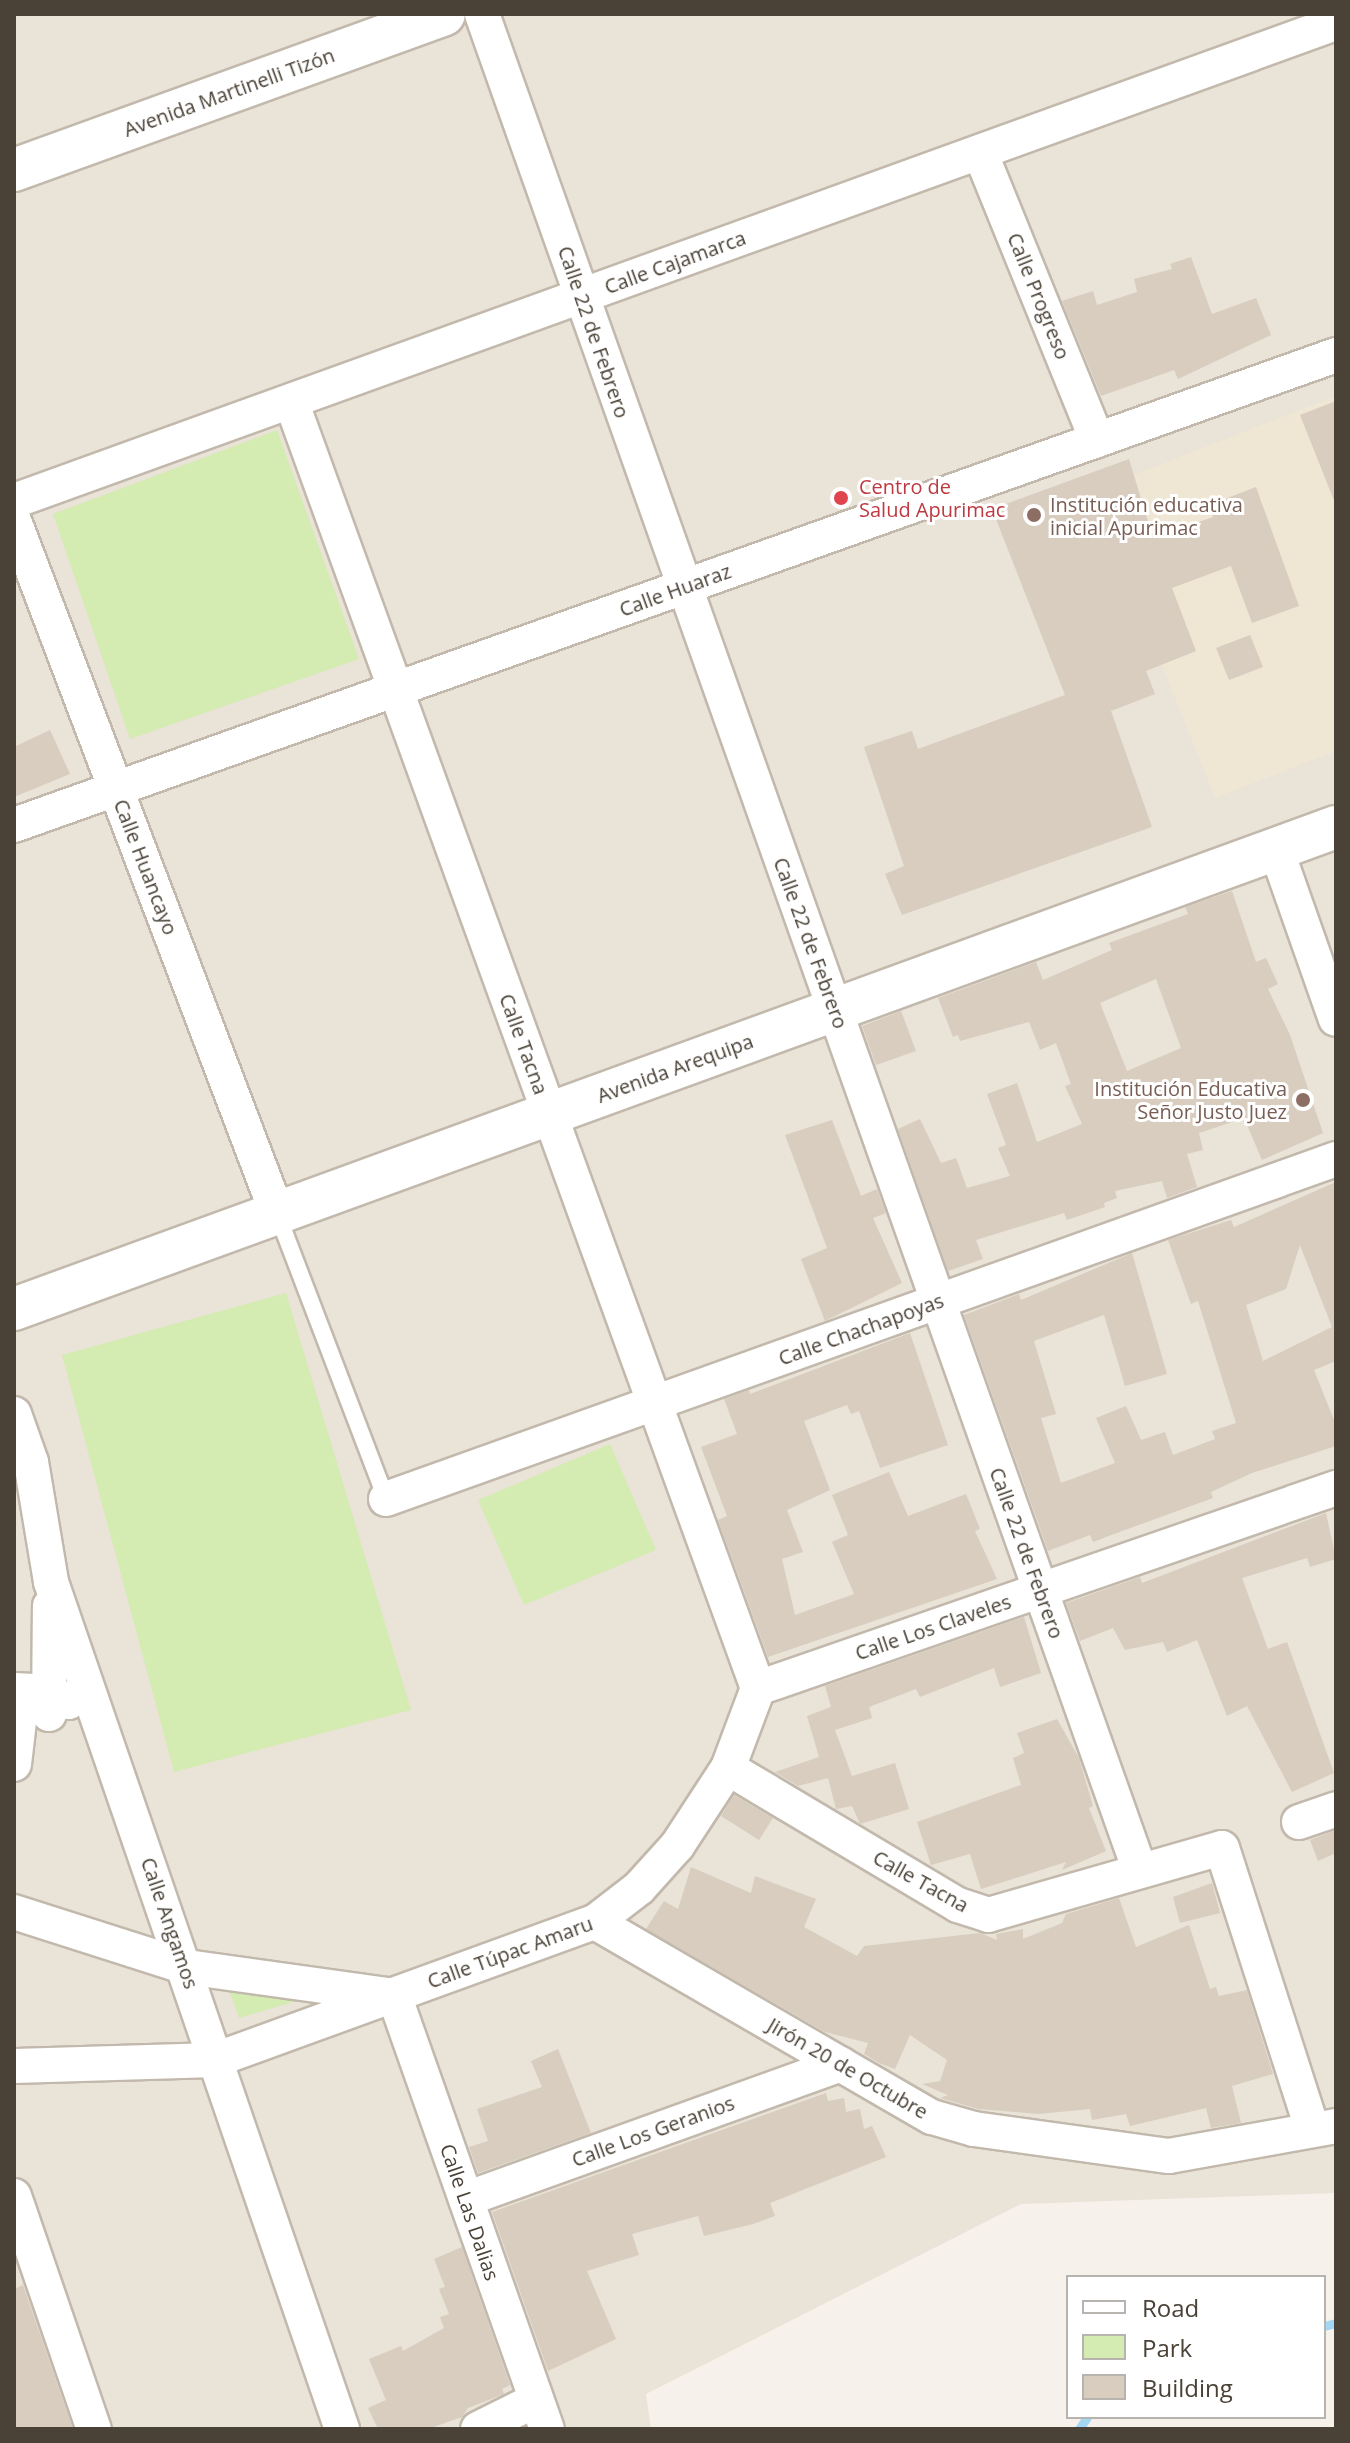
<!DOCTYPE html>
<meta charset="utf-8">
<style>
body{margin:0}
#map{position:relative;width:1350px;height:2443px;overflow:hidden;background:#f6f1ea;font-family:"Open Sans",sans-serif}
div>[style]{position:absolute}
.residential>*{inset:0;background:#eae3d8}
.education>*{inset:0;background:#efe6d3}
.green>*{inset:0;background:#d4ebb1}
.stream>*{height:9px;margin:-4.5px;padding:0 4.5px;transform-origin:4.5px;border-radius:4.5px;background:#a4d7f4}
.building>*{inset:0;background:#d8cdbf}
.roads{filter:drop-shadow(2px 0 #c2b9ac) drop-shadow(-2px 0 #c2b9ac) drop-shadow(0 2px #c2b9ac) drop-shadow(0 -2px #c2b9ac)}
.service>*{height:16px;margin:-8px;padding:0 8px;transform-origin:8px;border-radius:8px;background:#fff}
.minor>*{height:34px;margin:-17px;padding:0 17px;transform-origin:17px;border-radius:17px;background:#fff}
.tertiary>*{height:42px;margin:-21px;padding:0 21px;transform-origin:21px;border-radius:21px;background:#fff}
.dots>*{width:22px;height:22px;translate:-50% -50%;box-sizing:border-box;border:4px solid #fff;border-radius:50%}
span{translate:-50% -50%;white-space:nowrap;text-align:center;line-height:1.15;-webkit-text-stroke:6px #fff;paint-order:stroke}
.street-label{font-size:20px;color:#4a4237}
.health-label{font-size:20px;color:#be3a42}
.left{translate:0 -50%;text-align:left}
.education-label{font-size:20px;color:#785e54}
.right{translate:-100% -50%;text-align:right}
.frame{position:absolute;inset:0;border:16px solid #4a4237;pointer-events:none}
.legend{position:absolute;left:1066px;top:2275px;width:260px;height:144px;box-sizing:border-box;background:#fff;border:2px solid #b7b3af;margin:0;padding:10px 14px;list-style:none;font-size:24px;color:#4a4237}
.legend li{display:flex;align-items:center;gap:16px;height:40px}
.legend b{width:40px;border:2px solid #b7b3af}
</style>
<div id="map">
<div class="residential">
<i style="clip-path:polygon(14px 14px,1336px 14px,1336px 2193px,1021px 2204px,646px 2394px,651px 2429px,14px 2429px)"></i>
</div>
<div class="education">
<i style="clip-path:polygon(1336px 396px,1336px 751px,1215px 798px,1092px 491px)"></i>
</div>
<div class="green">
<i style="clip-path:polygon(277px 430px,359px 659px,130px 739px,53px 514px)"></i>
<i style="clip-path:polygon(286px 1293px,411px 1710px,174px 1772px,62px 1355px)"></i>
<i style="clip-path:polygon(610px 1444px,656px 1550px,524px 1605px,478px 1500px)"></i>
<i style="clip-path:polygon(228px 1987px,317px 1995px,239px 2018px)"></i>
</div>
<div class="stream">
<i style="left:1324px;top:2326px;width:12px;rotate:-14deg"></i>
<i style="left:1079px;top:2429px;width:14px;rotate:-56deg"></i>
</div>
<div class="building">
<i style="clip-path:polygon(1191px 257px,1212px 314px,1256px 298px,1271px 335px,1178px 379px,1174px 370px,1101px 396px,1062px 301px,1093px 291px,1097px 305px,1137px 292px,1134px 279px,1172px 269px,1170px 264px)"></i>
<i style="clip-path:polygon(1336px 401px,1336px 503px,1335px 503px,1300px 415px)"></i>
<i style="clip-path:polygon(1129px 459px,1153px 538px,1213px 517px,1209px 505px,1256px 487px,1299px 606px,1252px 623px,1231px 566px,1172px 588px,1196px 651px,1146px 671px,1155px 694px,1111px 711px,1152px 827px,902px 915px,885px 874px,904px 866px,864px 747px,912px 731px,918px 749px,1065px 695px,992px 509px)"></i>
<i style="clip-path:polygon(1250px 635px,1263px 667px,1229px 680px,1216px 648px)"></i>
<i style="clip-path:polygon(50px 730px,70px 774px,14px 797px,14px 747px)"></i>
<i style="clip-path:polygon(evenodd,1232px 891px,1256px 962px,1266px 958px,1278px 984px,1268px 989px,1290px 1035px,1323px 1133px,1262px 1160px,1244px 1118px,1199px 1133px,1203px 1150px,1187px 1154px,1197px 1187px,1167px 1198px,1162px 1181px,1115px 1191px,1117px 1198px,1104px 1203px,1105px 1207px,1067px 1220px,1064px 1213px,976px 1240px,983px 1259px,948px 1271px,898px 1129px,920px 1119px,941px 1163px,956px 1158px,967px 1188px,1010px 1176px,998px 1148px,1006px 1145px,987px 1094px,1017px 1083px,1037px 1142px,1082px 1124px,1065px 1086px,1071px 1084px,1056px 1043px,1040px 1050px,1029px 1022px,960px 1041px,958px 1035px,953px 1037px,938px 998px,1036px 962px,1043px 980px,1112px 950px,1109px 943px,1188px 914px,1185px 907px,1232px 891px,1156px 979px,1181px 1048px,1127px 1071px,1100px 1003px,1156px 979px)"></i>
<i style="clip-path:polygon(901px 1011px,916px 1051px,876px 1065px,862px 1026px)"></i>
<i style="clip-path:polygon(832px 1120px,861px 1196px,877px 1189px,886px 1213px,873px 1218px,902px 1283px,825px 1321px,801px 1259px,827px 1248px,785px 1135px)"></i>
<i style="clip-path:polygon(evenodd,1336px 1182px,1336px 1361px,1314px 1370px,1336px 1425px,1336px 1446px,1252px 1473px,1211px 1492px,1213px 1498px,1114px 1534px,1093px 1542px,1090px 1535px,1048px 1551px,964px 1315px,1019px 1294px,1021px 1300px,1132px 1253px,1167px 1374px,1125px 1386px,1104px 1315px,1034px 1341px,1056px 1414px,1041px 1418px,1061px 1483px,1115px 1463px,1096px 1418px,1126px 1406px,1141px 1440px,1165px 1432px,1173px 1455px,1215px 1439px,1212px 1431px,1236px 1423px,1198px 1301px,1191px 1304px,1168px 1240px,1231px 1220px,1234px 1227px,1336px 1182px,1300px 1245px,1332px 1327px,1263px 1361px,1246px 1305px,1286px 1289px,1300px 1245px)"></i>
<i style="clip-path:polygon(910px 1333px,948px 1445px,880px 1468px,859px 1411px,851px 1414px,847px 1405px,804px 1421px,830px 1490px,787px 1510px,803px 1552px,782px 1559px,795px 1615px,854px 1594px,832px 1542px,848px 1535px,832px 1495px,889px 1472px,908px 1516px,966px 1494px,980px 1529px,975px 1531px,997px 1579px,768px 1657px,718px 1520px,727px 1516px,701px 1447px,737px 1434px,724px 1399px,749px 1390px,750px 1394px)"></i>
<i style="clip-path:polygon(1326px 1513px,1336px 1559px,1310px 1567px,1307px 1558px,1242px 1578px,1268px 1649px,1287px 1642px,1334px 1773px,1292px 1792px,1247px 1706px,1227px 1716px,1197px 1640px,1167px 1652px,1163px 1642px,1125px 1650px,1113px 1628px,1080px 1641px,1066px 1603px,1140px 1577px,1142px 1583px)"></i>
<i style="clip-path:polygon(1024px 1617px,1041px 1673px,1000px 1687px,994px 1668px,920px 1697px,916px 1689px,869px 1707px,872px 1718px,835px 1730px,852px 1776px,895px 1763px,909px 1809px,860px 1824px,852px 1806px,836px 1809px,828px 1778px,798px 1786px,775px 1772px,819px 1757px,807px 1716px,831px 1707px,825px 1686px)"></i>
<i style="clip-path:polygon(1057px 1719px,1079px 1758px,1093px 1806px,1089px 1808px,1106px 1851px,1062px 1870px,1066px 1862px,981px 1889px,970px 1854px,931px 1865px,917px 1822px,1021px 1785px,1013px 1758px,1024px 1753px,1017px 1733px)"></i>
<i style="clip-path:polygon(734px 1795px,773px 1818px,759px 1840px,721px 1816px)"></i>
<i style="clip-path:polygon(1336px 1830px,1336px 1853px,1318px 1861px,1310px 1840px)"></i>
<i style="clip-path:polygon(691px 1867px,751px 1893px,755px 1876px,816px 1899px,804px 1927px,857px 1956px,864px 1946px,980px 1933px,997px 1940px,996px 1934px,1023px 1929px,1023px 1939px,1062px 1923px,1066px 1914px,1119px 1898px,1136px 1947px,1189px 1925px,1210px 1989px,1216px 1987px,1219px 1996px,1247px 1990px,1273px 2074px,1232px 2086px,1241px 2123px,1211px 2128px,1206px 2108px,1130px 2126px,1126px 2114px,1092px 2120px,1090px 2109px,1039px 2114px,978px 2109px,940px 2098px,948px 2095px,922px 2084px,940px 2081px,947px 2060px,910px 2035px,895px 2069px,879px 2063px,864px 2054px,868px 2043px,825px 2032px,646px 1929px,664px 1901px,678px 1909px)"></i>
<i style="clip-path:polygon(1212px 1883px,1220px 1913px,1180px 1923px,1173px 1897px)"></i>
<i style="clip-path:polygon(558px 2049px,591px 2133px,478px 2173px,469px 2147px,488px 2141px,477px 2109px,542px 2087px,531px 2061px)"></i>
<i style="clip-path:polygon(826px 2093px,828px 2101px,844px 2098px,846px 2112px,860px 2109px,864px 2129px,872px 2126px,886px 2157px,770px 2203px,775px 2216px,753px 2224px,704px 2236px,698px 2216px,632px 2234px,639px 2255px,587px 2271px,616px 2339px,548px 2371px,492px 2212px)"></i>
<i style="clip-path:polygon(462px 2247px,510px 2385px,502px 2389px,504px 2394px,468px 2408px,462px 2417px,428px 2429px,378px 2429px,368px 2408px,386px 2400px,369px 2359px,401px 2346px,403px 2351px,444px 2328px,440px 2317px,449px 2314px,439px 2289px,445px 2287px,434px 2259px)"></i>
<i style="clip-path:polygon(23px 2285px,73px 2429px,14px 2429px,14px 2289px)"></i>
</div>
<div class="roads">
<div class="service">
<i style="left:277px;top:1213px;width:306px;rotate:69.1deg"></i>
</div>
<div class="minor">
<i style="left:482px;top:14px;width:1970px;rotate:70.49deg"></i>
<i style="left:980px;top:152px;width:311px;rotate:67.9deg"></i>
<i style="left:291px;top:401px;width:1369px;rotate:70.06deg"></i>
<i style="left:14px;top:501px;width:1406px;rotate:-19.88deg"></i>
<i style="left:14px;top:521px;width:740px;rotate:69.19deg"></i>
<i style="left:14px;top:825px;width:1403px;rotate:-19.57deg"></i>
<i style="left:1276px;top:849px;width:180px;rotate:70.6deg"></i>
<i style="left:14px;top:1414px;width:51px;rotate:70.5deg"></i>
<i style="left:31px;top:1462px;width:122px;rotate:80.5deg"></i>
<i style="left:51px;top:1582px;width:896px;rotate:71.04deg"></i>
<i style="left:386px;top:1499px;width:1009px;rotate:-19.69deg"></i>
<i style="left:758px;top:1688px;width:612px;rotate:-19.09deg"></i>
<i style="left:14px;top:1690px;width:35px;rotate:3deg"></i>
<i style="left:49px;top:1692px;width:22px;rotate:27deg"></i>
<i style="left:49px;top:1714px;width:108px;rotate:-89.5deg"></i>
<i style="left:14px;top:1764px;width:51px;rotate:-83.3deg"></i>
<i style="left:728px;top:1768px;width:268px;rotate:30.8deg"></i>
<i style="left:958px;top:1905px;width:32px;rotate:18deg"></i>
<i style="left:988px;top:1915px;width:243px;rotate:-16deg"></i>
<i style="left:1222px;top:1848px;width:295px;rotate:72.2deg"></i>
<i style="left:1299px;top:1822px;width:39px;rotate:-19deg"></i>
<i style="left:14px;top:1912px;width:181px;rotate:17.7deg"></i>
<i style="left:186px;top:1967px;width:205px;rotate:7.9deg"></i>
<i style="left:595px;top:1922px;width:389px;rotate:30.1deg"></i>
<i style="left:932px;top:2117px;width:44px;rotate:15.9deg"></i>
<i style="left:974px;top:2129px;width:197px;rotate:7.9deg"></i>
<i style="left:1169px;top:2156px;width:170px;rotate:-10.2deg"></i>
<i style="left:394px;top:1995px;width:460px;rotate:70.6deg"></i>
<i style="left:14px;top:2066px;width:201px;rotate:-1.7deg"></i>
<i style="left:215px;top:2060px;width:404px;rotate:-20deg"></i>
<i style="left:595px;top:1922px;width:56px;rotate:-37.7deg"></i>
<i style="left:639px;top:1888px;width:57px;rotate:-47.9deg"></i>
<i style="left:677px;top:1846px;width:93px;rotate:-56.8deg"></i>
<i style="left:728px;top:1768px;width:85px;rotate:-69.4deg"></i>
<i style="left:14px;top:2196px;width:246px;rotate:71.1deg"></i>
<i style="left:466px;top:2199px;width:398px;rotate:-19.8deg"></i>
<i style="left:478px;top:2429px;width:65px;rotate:-26.6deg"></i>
</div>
<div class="tertiary">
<i style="left:14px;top:170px;width:457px;rotate:-19.9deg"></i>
<i style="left:14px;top:1309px;width:1407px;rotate:-20.03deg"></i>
</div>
</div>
<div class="dots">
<i style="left:841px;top:498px;background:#e0444e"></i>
<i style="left:1034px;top:515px;background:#8d6e63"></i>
<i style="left:1303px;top:1100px;background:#8d6e63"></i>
</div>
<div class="street-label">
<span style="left:229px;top:92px;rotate:-20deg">Avenida Martinelli Tizón</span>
<span style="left:675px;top:262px;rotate:-20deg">Calle Cajamarca</span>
<span style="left:1039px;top:296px;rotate:68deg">Calle Progreso</span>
<span style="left:594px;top:332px;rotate:71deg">Calle 22 de Febrero</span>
<span style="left:675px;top:590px;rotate:-20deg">Calle Huaraz</span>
<span style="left:146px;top:867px;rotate:69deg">Calle Huancayo</span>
<span style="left:811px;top:943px;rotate:70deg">Calle 22 de Febrero</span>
<span style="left:524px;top:1044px;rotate:70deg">Calle Tacna</span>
<span style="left:675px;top:1068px;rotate:-20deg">Avenida Arequipa</span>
<span style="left:861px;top:1329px;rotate:-20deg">Calle Chachapoyas</span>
<span style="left:1027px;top:1553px;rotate:70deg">Calle 22 de Febrero</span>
<span style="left:933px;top:1627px;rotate:-19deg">Calle Los Claveles</span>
<span style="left:921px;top:1881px;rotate:29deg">Calle Tacna</span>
<span style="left:170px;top:1923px;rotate:71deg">Calle Angamos</span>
<span style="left:510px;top:1952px;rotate:-20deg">Calle Túpac Amaru</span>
<span style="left:848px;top:2068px;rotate:30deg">Jirón 20 de Octubre</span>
<span style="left:653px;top:2131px;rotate:-20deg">Calle Los Geranios</span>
<span style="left:470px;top:2212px;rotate:71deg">Calle Las Dalias</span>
</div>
<div class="health-label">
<span class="left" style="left:859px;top:498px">Centro de<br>Salud Apurimac</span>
</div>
<div class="education-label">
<span class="left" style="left:1050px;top:516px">Institución educativa<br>inicial Apurimac</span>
<span class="right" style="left:1287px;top:1100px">Institución Educativa<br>Señor Justo Juez</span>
</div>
<div class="frame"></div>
<ul class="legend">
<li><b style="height:10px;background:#fff"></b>Road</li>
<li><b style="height:22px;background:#d4ebb1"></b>Park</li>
<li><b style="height:22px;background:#d8cdbf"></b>Building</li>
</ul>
</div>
